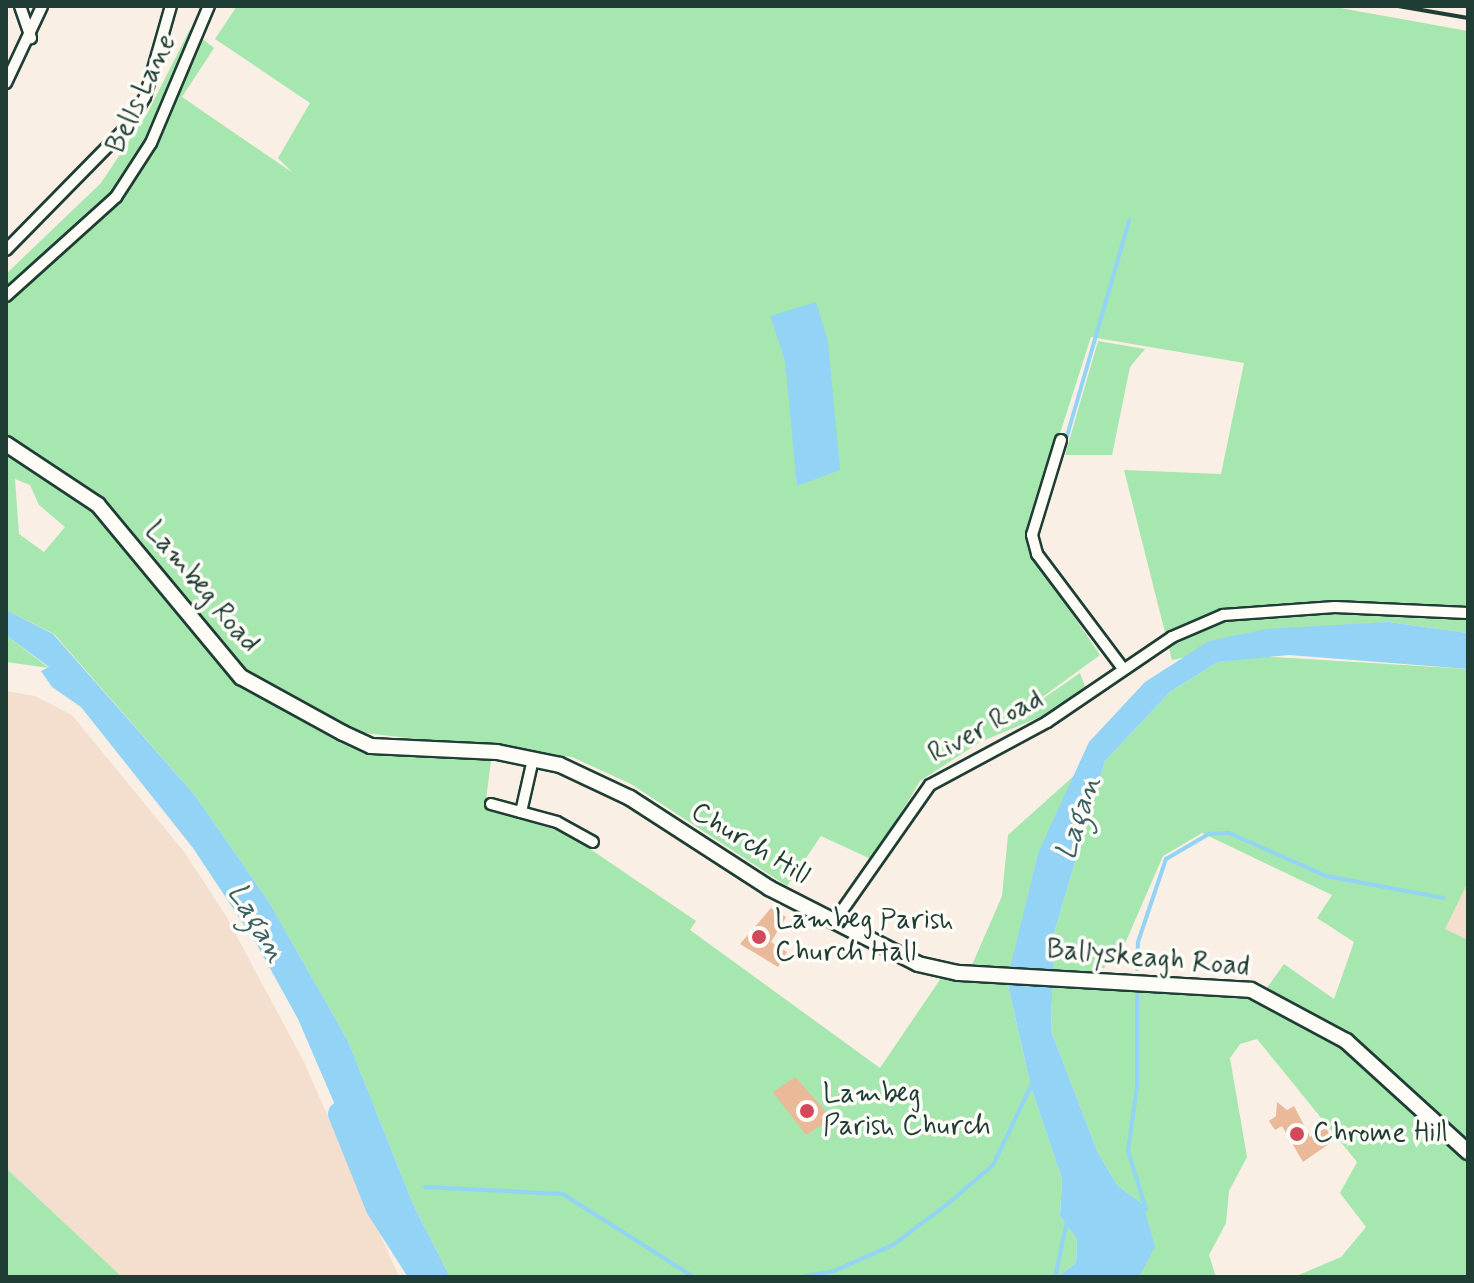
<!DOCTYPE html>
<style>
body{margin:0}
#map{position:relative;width:1474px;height:1283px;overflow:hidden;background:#f9efe4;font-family:Mynerve,sans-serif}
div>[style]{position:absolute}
.built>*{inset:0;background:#f4dfce}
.green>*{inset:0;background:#a6e6af}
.water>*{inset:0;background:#93d3f5}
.stream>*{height:4px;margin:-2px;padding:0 2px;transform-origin:2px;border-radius:2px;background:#93d3f5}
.river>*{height:24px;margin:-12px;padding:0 12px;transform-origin:12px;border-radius:12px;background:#93d3f5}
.building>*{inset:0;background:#e9b999}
.roads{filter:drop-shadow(2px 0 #1f3d34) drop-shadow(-2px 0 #1f3d34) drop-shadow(0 2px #1f3d34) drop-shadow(0 -2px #1f3d34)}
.street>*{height:10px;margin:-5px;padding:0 5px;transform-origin:5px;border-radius:5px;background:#fdfcf7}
.secondary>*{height:14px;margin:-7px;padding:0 7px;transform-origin:7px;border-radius:7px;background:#fdfcf7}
.rail>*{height:4px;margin:-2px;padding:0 2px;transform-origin:2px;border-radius:2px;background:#1f3d34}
.dots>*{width:22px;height:22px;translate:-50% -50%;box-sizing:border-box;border:4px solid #fdfcf7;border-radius:50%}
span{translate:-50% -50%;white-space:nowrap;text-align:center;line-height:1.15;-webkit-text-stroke:7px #fdfcf7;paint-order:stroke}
.street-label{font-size:28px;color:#1f3d34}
.poi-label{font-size:28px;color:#1f3d34}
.left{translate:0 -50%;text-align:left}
.water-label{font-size:30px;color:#3c6264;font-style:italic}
.frame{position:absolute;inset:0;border:8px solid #1f3d34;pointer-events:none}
</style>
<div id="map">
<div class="built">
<i style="clip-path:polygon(6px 691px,35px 696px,72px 715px,185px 853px,226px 916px,304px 1062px,399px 1277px,122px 1277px,6px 1168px)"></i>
<i style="clip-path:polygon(1468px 882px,1468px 940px,1444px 929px)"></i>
</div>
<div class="green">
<i style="clip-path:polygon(evenodd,237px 6px,1329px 6px,1468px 31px,1468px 633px,1389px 622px,1331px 627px,1172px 660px,1124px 470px,1221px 474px,1244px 363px,1091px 337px,1028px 533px,1033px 556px,1100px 655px,993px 733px,1080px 673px,1086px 689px,1064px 707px,980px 742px,920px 781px,873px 860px,821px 836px,787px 886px,631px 784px,572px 757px,347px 731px,345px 738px,367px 752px,491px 761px,485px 807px,568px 834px,696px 921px,690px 930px,880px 1068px,941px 978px,1007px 981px,1031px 1087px,1062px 1179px,1060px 1216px,1077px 1239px,1076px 1263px,1057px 1277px,450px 1277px,413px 1204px,348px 1041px,269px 902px,194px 794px,54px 634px,6px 610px,6px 274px,101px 183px,147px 114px,190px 29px,214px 48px,182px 97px,293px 173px,278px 158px,310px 103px,215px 39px,237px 6px,15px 479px,30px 485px,39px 505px,65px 527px,44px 552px,19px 534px,15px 479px)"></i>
<i style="clip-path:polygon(1098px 341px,1145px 349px,1130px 367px,1112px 455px,1065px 455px)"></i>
<i style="clip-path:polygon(6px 635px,49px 668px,6px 662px)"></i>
<i style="clip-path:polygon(1257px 656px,1468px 669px,1468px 882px,1445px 929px,1468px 940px,1468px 1142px,1349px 1034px,1266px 989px,1284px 964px,1334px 999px,1354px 942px,1317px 918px,1332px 895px,1202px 833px,1163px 856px,1123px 948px,1104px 968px,1093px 968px,1092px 984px,1248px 996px,1345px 1047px,1468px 1163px,1468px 1277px,1294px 1277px,1341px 1257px,1366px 1227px,1340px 1193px,1357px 1162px,1257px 1039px,1240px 1044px,1230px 1058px,1247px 1157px,1229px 1191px,1226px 1223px,1209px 1255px,1216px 1277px,1139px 1277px,1143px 1204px,1118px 1186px,1098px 1153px,1051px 1031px,1054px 933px,1105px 761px,1171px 691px,1218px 662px)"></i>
<i style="clip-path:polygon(1076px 774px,1038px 853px,1011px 967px,972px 965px,1002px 896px,1008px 835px)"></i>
<i style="clip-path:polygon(6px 1168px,122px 1277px,6px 1277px)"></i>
</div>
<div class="water">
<i style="clip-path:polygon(816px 302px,828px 341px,840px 470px,797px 486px,785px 361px,770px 316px)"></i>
<i style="clip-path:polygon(6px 610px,53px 634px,194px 794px,269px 902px,348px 1041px,413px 1204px,450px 1277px,409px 1277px,298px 1019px,256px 943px,193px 848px,81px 707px,52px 687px,41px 671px,49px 667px,6px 635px)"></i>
<i style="clip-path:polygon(1389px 622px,1468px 633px,1468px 669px,1289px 655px,1218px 662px,1171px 691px,1105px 761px,1054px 933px,1051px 1031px,1098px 1153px,1118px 1186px,1143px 1204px,1155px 1247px,1139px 1277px,1057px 1277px,1076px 1263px,1077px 1239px,1060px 1216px,1062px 1179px,1031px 1087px,1007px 981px,1038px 853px,1089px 742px,1145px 682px,1209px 641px,1267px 629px)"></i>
</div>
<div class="stream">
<i style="left:1067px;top:436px;width:224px;rotate:-73.9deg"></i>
<i style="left:1137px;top:969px;width:27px;rotate:-88deg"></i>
<i style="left:1138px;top:942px;width:88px;rotate:-71.4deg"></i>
<i style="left:1166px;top:859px;width:50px;rotate:-30.2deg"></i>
<i style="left:1209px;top:834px;width:20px;rotate:-3deg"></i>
<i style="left:1229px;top:833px;width:106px;rotate:23.9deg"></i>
<i style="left:1326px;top:876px;width:119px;rotate:10.6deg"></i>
<i style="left:1137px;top:995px;width:92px;rotate:90deg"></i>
<i style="left:1137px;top:1087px;width:65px;rotate:98deg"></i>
<i style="left:1128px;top:1151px;width:61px;rotate:72.8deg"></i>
<i style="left:425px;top:1187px;width:138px;rotate:2.9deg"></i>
<i style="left:563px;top:1194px;width:155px;rotate:32.4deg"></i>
<i style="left:801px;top:1277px;width:34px;rotate:-10deg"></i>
<i style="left:834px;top:1271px;width:64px;rotate:-23.8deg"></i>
<i style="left:893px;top:1245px;width:71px;rotate:-37deg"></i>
<i style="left:950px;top:1202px;width:57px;rotate:-40.7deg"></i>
<i style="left:993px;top:1165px;width:92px;rotate:-64.3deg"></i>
<i style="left:1055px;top:1277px;width:61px;rotate:-77.8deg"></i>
</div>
<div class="river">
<i style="left:340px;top:1114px;width:101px;rotate:68deg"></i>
<i style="left:378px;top:1208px;width:82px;rotate:57.5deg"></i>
</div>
<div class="building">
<i style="clip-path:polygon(771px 908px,786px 917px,771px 942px,787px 952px,778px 967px,740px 944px)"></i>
<i style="clip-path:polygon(795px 1077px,832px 1118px,806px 1135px,773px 1092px)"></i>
<i style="clip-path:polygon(1277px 1102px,1287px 1110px,1294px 1106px,1310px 1137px,1326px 1128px,1333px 1141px,1303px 1162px,1282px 1126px,1275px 1130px,1269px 1121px,1276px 1116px)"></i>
</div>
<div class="roads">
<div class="street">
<i style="left:20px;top:6px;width:34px;rotate:71deg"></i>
<i style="left:6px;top:83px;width:85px;rotate:-64.9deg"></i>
<i style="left:6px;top:250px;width:173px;rotate:-45.5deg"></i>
<i style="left:127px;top:127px;width:35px;rotate:-59deg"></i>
<i style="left:145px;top:97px;width:95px;rotate:-74.1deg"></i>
<i style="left:6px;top:296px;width:148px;rotate:-42deg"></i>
<i style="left:116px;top:197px;width:64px;rotate:-57.1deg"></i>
<i style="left:151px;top:143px;width:149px;rotate:-67.1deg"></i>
<i style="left:1061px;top:440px;width:99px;rotate:107deg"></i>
<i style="left:1032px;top:535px;width:20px;rotate:75deg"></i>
<i style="left:1037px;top:554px;width:140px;rotate:53.1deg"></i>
<i style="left:491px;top:804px;width:68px;rotate:15.3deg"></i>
<i style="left:557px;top:822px;width:41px;rotate:29.1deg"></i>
<i style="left:521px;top:812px;width:54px;rotate:-77.2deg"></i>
<i style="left:834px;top:922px;width:167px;rotate:-55deg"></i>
<i style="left:930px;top:785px;width:133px;rotate:-28.3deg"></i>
<i style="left:1047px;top:722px;width:151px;rotate:-34.2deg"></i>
<i style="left:1172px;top:637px;width:56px;rotate:-23.3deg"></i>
<i style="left:1223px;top:615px;width:112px;rotate:-4.1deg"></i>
<i style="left:1335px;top:607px;width:133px;rotate:2.6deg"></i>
</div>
<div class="secondary">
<i style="left:6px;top:444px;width:110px;rotate:33.5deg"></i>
<i style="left:98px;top:505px;width:224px;rotate:50.3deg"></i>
<i style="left:241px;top:677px;width:116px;rotate:28.8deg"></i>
<i style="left:343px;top:733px;width:31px;rotate:25deg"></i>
<i style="left:371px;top:746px;width:126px;rotate:2.7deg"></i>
<i style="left:497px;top:752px;width:64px;rotate:11.7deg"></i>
<i style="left:560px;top:765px;width:77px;rotate:25.2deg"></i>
<i style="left:630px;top:798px;width:166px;rotate:32.9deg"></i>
<i style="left:769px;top:888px;width:167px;rotate:27deg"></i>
<i style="left:918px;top:964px;width:41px;rotate:12.7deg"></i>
<i style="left:958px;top:973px;width:293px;rotate:3.3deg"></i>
<i style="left:1251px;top:990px;width:108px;rotate:28.2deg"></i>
<i style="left:1346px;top:1041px;width:165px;rotate:42.3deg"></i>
</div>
</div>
<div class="rail">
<i style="left:1398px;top:6px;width:71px;rotate:9.7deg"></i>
</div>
<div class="dots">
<i style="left:759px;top:937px;background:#d1495b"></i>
<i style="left:807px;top:1111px;background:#d1495b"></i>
<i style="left:1297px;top:1134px;background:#d1495b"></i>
</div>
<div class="street-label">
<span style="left:142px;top:94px;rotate:-65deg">Bells Lane</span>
<span style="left:201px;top:588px;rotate:50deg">Lambeg Road</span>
<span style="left:986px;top:727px;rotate:-28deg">River Road</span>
<span style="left:750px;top:844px;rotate:31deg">Church Hill</span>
<span style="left:1148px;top:959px;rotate:5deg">Ballyskeagh Road</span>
</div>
<div class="poi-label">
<span class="left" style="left:775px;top:937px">Lambeg Parish<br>Church Hall</span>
<span class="left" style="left:823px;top:1111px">Lambeg<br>Parish Church</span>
<span class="left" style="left:1313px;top:1134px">Chrome Hill</span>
</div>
<div class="water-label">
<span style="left:1079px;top:818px;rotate:-72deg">Lagan</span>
<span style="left:256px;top:923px;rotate:59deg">Lagan</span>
</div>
<div class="frame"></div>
</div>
